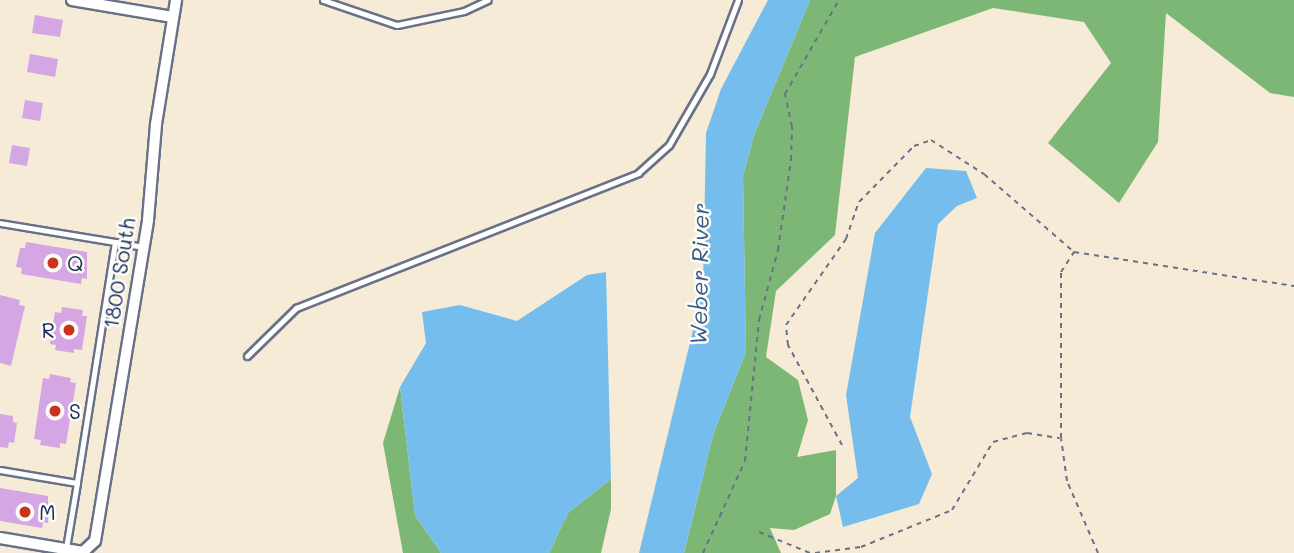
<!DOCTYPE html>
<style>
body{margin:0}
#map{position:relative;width:1294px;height:553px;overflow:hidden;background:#f6ebd6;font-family:Mali,sans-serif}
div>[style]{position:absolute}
.forest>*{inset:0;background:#7cb776}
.water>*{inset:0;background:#74bded}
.building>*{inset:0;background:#d5a6e4}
.path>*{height:2px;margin-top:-1px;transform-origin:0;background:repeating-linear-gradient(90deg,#687188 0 5px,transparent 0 10px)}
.roads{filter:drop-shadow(2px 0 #687188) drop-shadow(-2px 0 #687188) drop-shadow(0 2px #687188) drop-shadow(0 -2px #687188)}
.service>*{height:5px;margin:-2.5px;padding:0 2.5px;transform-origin:2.5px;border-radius:2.5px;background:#fff}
.minor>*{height:10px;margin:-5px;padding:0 5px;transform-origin:5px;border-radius:5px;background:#fff}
.dots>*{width:19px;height:19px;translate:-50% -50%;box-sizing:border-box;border:4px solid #fdfcf7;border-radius:50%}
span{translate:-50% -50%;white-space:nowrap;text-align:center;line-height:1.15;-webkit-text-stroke:5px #fdfcf7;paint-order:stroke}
.poi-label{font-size:21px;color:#1b2f5e}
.left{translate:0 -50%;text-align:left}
.right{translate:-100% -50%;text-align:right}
.street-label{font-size:21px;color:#1b2f5e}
.water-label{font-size:23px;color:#365a89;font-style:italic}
</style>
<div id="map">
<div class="forest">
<i style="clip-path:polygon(810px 0,1294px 0,1294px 97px,1270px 93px,1166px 13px,1158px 142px,1119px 203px,1048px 143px,1111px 63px,1084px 22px,993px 8px,855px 57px,835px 235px,776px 291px,766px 357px,798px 380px,808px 420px,797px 457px,836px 450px,836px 496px,830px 514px,794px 530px,770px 528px,781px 553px,684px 553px,713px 435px,746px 352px,743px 176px,754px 135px)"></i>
<i style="clip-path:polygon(400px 387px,415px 515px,441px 553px,403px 553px,383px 443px)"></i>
<i style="clip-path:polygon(611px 479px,611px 509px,601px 553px,549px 553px,568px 513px)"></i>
</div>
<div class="water">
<i style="clip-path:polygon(768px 0,810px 0,754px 135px,743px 176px,746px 352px,713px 435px,684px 553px,639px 553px,703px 289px,706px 133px,721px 89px)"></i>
<i style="clip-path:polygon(926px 168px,966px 171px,977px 198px,957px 206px,938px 224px,910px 417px,932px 474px,919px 504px,843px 527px,836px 496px,858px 478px,846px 395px,875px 233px)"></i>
<i style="clip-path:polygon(606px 272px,611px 479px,568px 513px,549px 553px,441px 553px,415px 515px,400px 387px,426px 343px,422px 312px,460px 305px,517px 321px,587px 275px)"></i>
</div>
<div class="building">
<i style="clip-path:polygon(35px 15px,63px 20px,60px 37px,32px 33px)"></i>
<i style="clip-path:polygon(30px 54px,58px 59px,55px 77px,27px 72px)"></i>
<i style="clip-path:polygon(25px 100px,43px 103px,40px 121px,22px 118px)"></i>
<i style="clip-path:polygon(12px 145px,30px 148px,27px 166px,9px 163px)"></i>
<i style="clip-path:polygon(26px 242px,87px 252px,87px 279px,82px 278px,81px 284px,21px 274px,22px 268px,16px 267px,20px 248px,25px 248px)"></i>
<i style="clip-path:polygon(0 295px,20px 300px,19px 305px,25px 306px,11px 366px,0 363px)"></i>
<i style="clip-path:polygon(62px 307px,83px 310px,82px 316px,87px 316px,82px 350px,74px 349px,74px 353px,55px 350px,56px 345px,50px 344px,55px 312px,61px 313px)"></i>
<i style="clip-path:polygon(50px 374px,71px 378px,70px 382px,76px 383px,66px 444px,60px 443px,60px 448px,40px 445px,41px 440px,34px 439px,43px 378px,49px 379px)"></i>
<i style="clip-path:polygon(0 414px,13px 416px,13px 422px,17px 423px,14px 443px,9px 442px,8px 448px,0 447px)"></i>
<i style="clip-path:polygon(0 488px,48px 496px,48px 523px,43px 522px,42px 528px,0 521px)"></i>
</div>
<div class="path">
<i style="left:842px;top:445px;width:114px;rotate:-118.4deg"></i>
<i style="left:788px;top:345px;width:20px;rotate:-96deg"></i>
<i style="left:786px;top:325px;width:105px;rotate:-55.1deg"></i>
<i style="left:846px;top:239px;width:39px;rotate:-71deg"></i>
<i style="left:859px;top:202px;width:78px;rotate:-45.5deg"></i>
<i style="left:914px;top:146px;width:18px;rotate:-19deg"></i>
<i style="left:931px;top:140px;width:63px;rotate:32.7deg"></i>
<i style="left:984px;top:174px;width:119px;rotate:40.9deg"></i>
<i style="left:759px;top:532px;width:55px;rotate:22.4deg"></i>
<i style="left:703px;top:553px;width:101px;rotate:-65.5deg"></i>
<i style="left:745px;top:461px;width:142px;rotate:-84.3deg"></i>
<i style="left:759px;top:320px;width:73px;rotate:-74.8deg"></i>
<i style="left:778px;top:250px;width:91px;rotate:-81.8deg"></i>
<i style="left:791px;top:160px;width:33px;rotate:-88deg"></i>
<i style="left:792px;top:127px;width:34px;rotate:-102deg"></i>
<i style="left:785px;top:94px;width:108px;rotate:-60.1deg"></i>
<i style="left:815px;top:553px;width:46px;rotate:-7.4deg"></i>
<i style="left:861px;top:547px;width:98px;rotate:-22.1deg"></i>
<i style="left:952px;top:510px;width:79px;rotate:-58.9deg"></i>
<i style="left:993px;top:442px;width:35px;rotate:-15deg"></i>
<i style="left:1027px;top:433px;width:33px;rotate:9deg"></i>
<i style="left:1098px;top:553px;width:78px;rotate:-113.3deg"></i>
<i style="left:1067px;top:481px;width:43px;rotate:-97.9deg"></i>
<i style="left:1061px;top:438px;width:166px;rotate:-90deg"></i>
<i style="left:1061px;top:272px;width:24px;rotate:-57deg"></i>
<i style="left:1074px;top:252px;width:223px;rotate:8.8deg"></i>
</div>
<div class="roads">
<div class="service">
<i style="left:323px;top:0;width:78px;rotate:18.7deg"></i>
<i style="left:397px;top:25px;width:68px;rotate:-11.8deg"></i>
<i style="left:464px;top:11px;width:26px;rotate:-25deg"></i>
<i style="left:0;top:223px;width:117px;rotate:9.4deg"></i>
<i style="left:115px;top:242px;width:244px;rotate:99deg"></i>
<i style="left:115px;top:242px;width:29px;rotate:10deg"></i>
<i style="left:247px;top:356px;width:69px;rotate:-44.4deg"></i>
<i style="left:296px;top:308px;width:368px;rotate:-21.5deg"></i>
<i style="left:638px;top:173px;width:42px;rotate:-42.1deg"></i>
<i style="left:669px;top:145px;width:82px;rotate:-60deg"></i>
<i style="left:710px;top:74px;width:79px;rotate:-69.3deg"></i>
<i style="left:0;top:470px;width:78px;rotate:9.6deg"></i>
<i style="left:77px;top:483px;width:66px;rotate:99.6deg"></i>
</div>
<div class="minor">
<i style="left:72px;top:0;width:102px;rotate:9.6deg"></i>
<i style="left:0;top:538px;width:84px;rotate:9.6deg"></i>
<i style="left:83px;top:552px;width:16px;rotate:-43deg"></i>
<i style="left:95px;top:541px;width:325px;rotate:-80.6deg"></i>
<i style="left:148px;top:220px;width:96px;rotate:-85.2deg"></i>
<i style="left:156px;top:124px;width:126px;rotate:-80.8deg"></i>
</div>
</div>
<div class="dots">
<i style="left:53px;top:263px;background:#c8321e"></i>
<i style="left:69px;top:330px;background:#c8321e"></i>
<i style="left:55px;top:411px;background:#c8321e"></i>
<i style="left:25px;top:512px;background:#c8321e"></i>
</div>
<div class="poi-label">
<span class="left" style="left:67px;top:263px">Q</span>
<span class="right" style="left:55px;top:330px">R</span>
<span class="left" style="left:69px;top:411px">S</span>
<span class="left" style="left:39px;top:512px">M</span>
</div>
<div class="street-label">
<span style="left:119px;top:273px;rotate:-81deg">1800 South</span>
</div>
<div class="water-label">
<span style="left:699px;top:274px;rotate:-89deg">Weber River</span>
</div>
</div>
